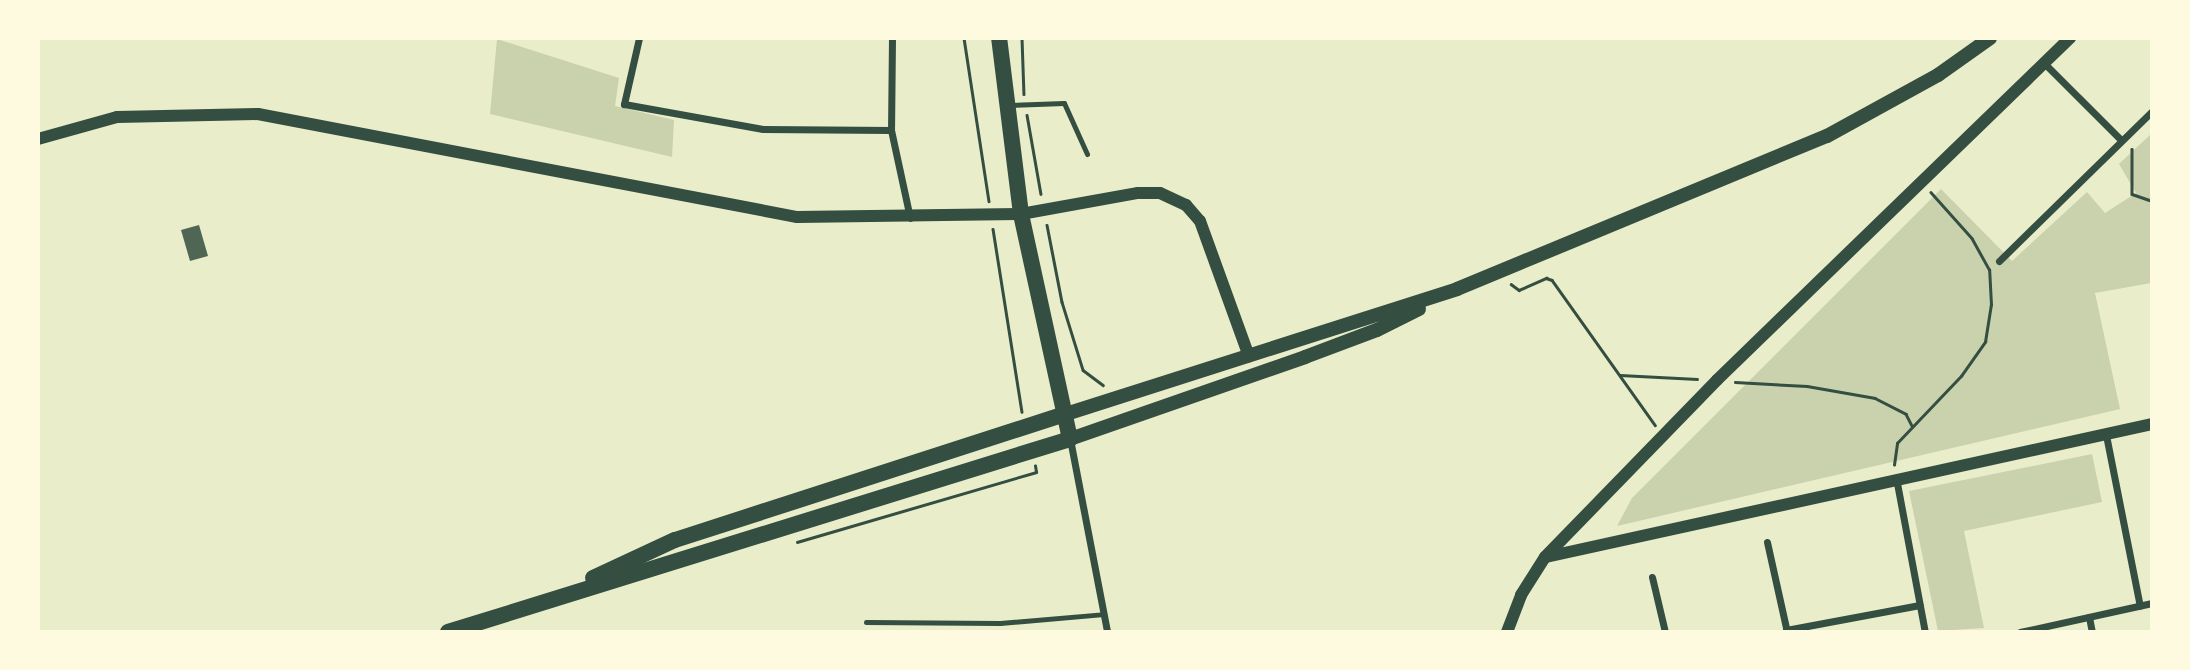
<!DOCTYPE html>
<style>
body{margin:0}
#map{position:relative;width:2190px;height:670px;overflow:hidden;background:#e9edc9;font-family:"PT Sans",sans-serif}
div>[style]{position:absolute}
.green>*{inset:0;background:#cad2ad}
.building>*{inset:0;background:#4f6655}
.path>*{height:2.5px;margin:-1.25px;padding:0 1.25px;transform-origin:1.25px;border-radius:1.25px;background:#344e41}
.service>*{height:5px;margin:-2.5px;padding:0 2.5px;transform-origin:2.5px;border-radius:2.5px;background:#344e41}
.minor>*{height:7px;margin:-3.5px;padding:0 3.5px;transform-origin:3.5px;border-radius:3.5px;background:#344e41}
.tertiary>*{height:12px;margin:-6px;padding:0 6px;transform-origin:6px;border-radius:6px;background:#344e41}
.secondary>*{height:14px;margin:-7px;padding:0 7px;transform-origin:7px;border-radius:7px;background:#344e41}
.trunk>*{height:16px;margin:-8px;padding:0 8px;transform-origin:8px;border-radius:8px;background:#344e41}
span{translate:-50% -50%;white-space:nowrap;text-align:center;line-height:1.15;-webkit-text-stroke:7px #fefae0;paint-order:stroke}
.frame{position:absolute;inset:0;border:40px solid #fefae0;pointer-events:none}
</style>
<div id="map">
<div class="green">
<i style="clip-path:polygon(497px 39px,619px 78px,615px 106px,674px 120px,672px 157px,490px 114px)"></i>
<i style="clip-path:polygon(2151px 134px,2151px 283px,2095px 293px,2120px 409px,1617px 526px,1632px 498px,1941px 189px,2012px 261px,2087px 192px,2105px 213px,2136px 193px,2119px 164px)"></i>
<i style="clip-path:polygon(2092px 454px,2102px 502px,1964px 531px,1984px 628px,1938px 631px,1909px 491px)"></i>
</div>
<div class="building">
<i style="clip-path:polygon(199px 225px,208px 256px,190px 261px,181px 230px)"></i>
</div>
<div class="path">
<i style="left:964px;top:38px;width:165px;rotate:81.3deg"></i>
<i style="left:1022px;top:38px;width:56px;rotate:88deg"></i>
<i style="left:1027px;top:115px;width:80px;rotate:80deg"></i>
<i style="left:2132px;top:149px;width:45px;rotate:90deg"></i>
<i style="left:2132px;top:194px;width:21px;rotate:19deg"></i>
<i style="left:1047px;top:225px;width:78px;rotate:79deg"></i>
<i style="left:1062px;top:302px;width:71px;rotate:72.8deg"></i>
<i style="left:1083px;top:370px;width:25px;rotate:37deg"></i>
<i style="left:993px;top:229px;width:185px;rotate:81deg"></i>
<i style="left:1511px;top:284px;width:10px;rotate:37deg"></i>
<i style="left:1519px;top:290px;width:30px;rotate:-24deg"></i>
<i style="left:1546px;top:278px;width:6px;rotate:18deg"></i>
<i style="left:1552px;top:280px;width:178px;rotate:54.6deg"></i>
<i style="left:1620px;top:375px;width:77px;rotate:3deg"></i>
<i style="left:1735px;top:382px;width:72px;rotate:3.2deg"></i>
<i style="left:1807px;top:386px;width:69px;rotate:10deg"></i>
<i style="left:1875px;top:398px;width:35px;rotate:27deg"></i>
<i style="left:1906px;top:414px;width:13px;rotate:63deg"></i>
<i style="left:1894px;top:465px;width:22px;rotate:-82deg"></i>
<i style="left:1897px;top:443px;width:93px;rotate:-46.3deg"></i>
<i style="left:1961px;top:376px;width:42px;rotate:-54.8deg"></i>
<i style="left:1985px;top:342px;width:37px;rotate:-81deg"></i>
<i style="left:1991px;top:305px;width:35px;rotate:-93deg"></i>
<i style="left:1989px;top:270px;width:35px;rotate:-119deg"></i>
<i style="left:1972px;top:239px;width:62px;rotate:-131.7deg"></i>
<i style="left:797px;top:542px;width:249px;rotate:-16.3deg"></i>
<i style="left:1036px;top:472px;width:6px;rotate:-99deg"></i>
</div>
<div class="service">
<i style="left:1009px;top:105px;width:55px;rotate:-2.1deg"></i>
<i style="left:1064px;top:103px;width:56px;rotate:65.7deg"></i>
<i style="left:866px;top:622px;width:134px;rotate:0.4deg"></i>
<i style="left:1000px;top:623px;width:104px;rotate:-4.9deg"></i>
</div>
<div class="minor">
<i style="left:639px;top:38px;width:68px;rotate:102.8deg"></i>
<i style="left:624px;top:104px;width:141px;rotate:10.2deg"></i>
<i style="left:763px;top:129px;width:128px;rotate:0.4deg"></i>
<i style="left:892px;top:38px;width:92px;rotate:90.6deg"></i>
<i style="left:891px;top:130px;width:90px;rotate:77.8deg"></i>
<i style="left:2044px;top:63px;width:109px;rotate:45deg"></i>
<i style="left:1999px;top:261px;width:214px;rotate:-44.4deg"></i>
<i style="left:2106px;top:435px;width:174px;rotate:78.8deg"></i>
<i style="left:1070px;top:439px;width:197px;rotate:79.1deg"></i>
<i style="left:1897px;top:483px;width:152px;rotate:79.4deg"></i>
<i style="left:1767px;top:542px;width:92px;rotate:77.5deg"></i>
<i style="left:1652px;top:577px;width:57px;rotate:76.7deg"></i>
<i style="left:2089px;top:617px;width:15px;rotate:79deg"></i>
<i style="left:1786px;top:630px;width:136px;rotate:-10.6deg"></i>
<i style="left:2020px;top:632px;width:135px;rotate:-12.4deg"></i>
</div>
<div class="tertiary">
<i style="left:38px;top:139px;width:82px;rotate:-15.6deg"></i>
<i style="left:117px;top:117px;width:141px;rotate:-1.2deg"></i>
<i style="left:258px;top:114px;width:549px;rotate:10.82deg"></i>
<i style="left:797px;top:217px;width:224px;rotate:-0.8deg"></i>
<i style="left:1021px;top:214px;width:119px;rotate:-10.2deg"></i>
<i style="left:1138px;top:193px;width:22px"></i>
<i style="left:1160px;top:193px;width:29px;rotate:25deg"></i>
<i style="left:1186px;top:205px;width:21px;rotate:49deg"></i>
<i style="left:1200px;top:221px;width:144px;rotate:70.1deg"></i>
<i style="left:1546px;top:557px;width:620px;rotate:-12.38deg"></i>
<i style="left:1507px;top:632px;width:40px;rotate:-69deg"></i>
<i style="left:1521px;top:595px;width:45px;rotate:-57.7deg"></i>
<i style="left:1545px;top:557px;width:247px;rotate:-45.8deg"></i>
<i style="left:1717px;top:380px;width:492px;rotate:-44.1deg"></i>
</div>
<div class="secondary">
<i style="left:1066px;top:414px;width:410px;rotate:-17.7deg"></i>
<i style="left:1457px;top:289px;width:400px;rotate:-22.5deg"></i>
<i style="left:1827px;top:136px;width:127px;rotate:-28.8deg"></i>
<i style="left:1938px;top:75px;width:64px;rotate:-35.4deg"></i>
<i style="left:1070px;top:439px;width:249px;rotate:-19.2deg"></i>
<i style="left:1305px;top:357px;width:77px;rotate:-20.6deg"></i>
<i style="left:1377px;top:330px;width:47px;rotate:-26.6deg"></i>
</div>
<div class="trunk">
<i style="left:593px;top:578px;width:90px;rotate:-24.9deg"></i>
<i style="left:675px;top:540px;width:411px;rotate:-17.9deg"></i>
<i style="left:448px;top:632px;width:651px;rotate:-17.24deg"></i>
<i style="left:1070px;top:439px;width:230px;rotate:-102.3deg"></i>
<i style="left:1021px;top:214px;width:177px;rotate:-97.1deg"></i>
</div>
<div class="frame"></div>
</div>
